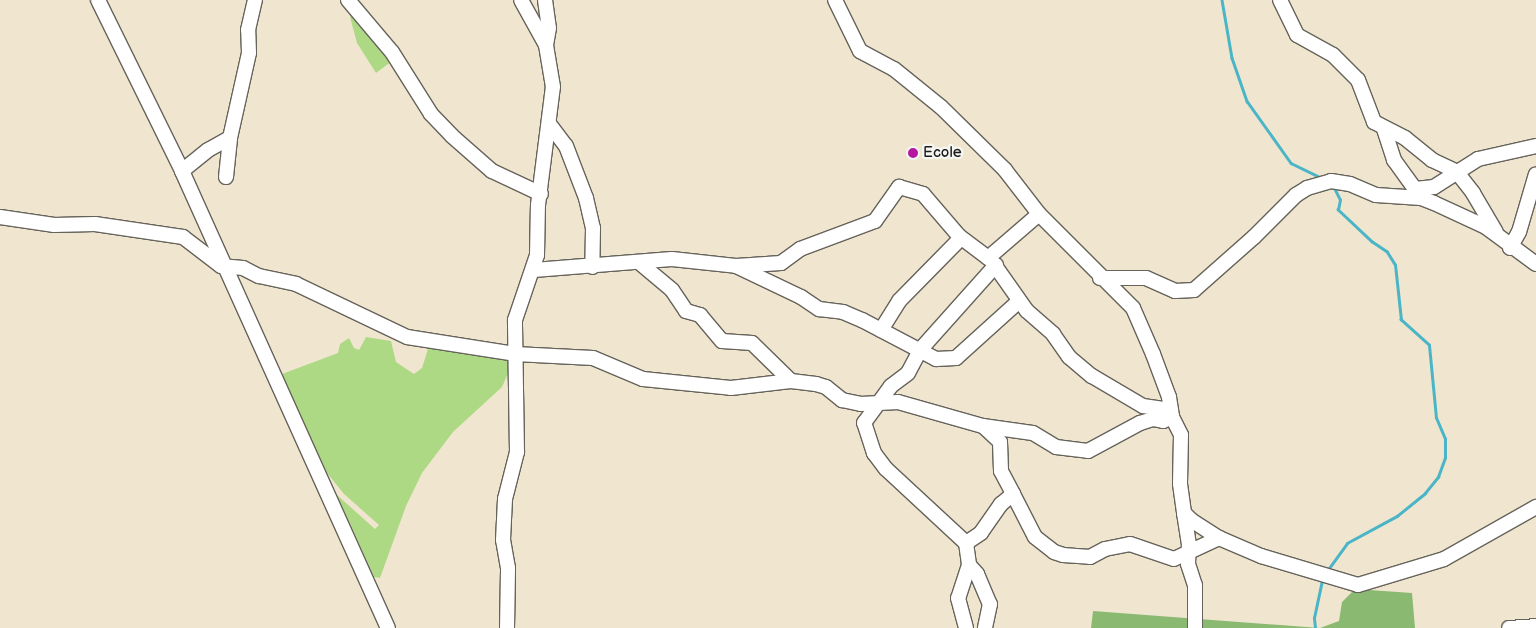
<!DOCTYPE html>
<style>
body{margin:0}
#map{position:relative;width:1536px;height:628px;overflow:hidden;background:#f0e6cf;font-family:"Balsamiq Sans",sans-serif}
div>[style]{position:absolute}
.green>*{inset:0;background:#aed984}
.forest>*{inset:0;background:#8ab972}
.stream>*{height:2.5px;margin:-1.25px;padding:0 1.25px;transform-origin:1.25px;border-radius:1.25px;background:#4bb5c8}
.roads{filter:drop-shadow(1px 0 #66635b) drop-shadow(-1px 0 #66635b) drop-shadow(0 1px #66635b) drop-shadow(0 -1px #66635b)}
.minor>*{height:14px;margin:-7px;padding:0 7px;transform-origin:7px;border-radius:7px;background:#fff}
.dots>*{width:14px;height:14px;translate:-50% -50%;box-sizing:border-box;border:2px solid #f6f6f2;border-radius:50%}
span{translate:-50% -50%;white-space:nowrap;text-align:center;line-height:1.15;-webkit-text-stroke:4.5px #f6f6f2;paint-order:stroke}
.poi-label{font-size:15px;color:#1c1c1c}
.left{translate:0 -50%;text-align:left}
</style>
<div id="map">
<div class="green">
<i style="clip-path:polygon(357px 12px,396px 58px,376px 73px,357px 43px,350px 17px)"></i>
<i style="clip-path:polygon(366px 337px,391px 341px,396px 362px,414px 374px,422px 368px,428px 349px,441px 342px,516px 355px,502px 387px,453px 432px,422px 473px,406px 506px,380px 578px,374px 577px,337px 495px,375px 529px,379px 525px,344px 494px,327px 473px,282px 374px,338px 353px,340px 344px,349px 338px,354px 348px,359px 350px)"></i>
</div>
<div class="forest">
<i style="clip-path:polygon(1355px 589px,1412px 593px,1415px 628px,1091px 628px,1093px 611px,1320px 628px,1339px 621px,1342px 602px)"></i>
</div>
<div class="stream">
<i style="left:1222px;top:0;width:59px;rotate:80.2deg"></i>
<i style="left:1232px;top:58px;width:46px;rotate:70.8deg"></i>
<i style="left:1247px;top:101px;width:76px;rotate:54.6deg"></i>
<i style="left:1291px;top:163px;width:37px;rotate:26deg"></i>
<i style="left:1327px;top:571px;width:34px;rotate:-54deg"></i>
<i style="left:1347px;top:543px;width:57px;rotate:-28.4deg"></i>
<i style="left:1397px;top:516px;width:36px;rotate:-39deg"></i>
<i style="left:1425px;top:493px;width:21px;rotate:-51deg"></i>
<i style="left:1438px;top:477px;width:20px;rotate:-70deg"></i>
<i style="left:1445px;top:458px;width:19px;rotate:-90deg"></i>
<i style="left:1445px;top:439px;width:23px;rotate:-113deg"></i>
<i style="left:1436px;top:418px;width:73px;rotate:-95.5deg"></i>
<i style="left:1429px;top:345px;width:38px;rotate:-138deg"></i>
<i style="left:1401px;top:320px;width:55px;rotate:-96.2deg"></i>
<i style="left:1395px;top:265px;width:15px;rotate:-122deg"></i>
<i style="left:1387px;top:252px;width:18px;rotate:-146deg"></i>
<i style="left:1372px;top:242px;width:47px;rotate:-136.7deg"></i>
<i style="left:1338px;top:210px;width:10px;rotate:-79deg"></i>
<i style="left:1340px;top:200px;width:13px;rotate:-117deg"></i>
<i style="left:1315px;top:628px;width:10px;rotate:-96deg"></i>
<i style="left:1314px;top:618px;width:39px;rotate:-78deg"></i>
</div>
<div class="roads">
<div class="minor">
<i style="left:98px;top:0;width:191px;rotate:63.8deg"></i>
<i style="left:182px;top:171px;width:501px;rotate:65.74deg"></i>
<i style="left:348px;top:0;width:68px;rotate:49.8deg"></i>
<i style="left:392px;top:52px;width:73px;rotate:57.8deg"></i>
<i style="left:431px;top:114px;width:30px;rotate:46deg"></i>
<i style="left:452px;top:136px;width:53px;rotate:41.2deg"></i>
<i style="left:492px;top:171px;width:54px;rotate:25.1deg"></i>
<i style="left:545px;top:0;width:28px;rotate:82deg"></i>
<i style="left:549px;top:28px;width:17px;rotate:100deg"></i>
<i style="left:835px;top:0;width:57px;rotate:63.9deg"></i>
<i style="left:860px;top:51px;width:38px;rotate:28deg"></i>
<i style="left:894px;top:69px;width:60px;rotate:39deg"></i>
<i style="left:941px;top:107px;width:90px;rotate:44.5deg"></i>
<i style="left:1005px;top:170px;width:56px;rotate:52.3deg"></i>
<i style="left:1039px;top:214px;width:133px;rotate:45deg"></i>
<i style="left:1133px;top:308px;width:50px;rotate:66.5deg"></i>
<i style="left:1153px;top:354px;width:46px;rotate:69.6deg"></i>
<i style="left:1169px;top:397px;width:20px;rotate:81deg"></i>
<i style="left:1172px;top:417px;width:20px;rotate:63deg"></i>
<i style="left:1181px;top:435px;width:49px;rotate:91.2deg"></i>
<i style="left:1180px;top:484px;width:29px;rotate:82deg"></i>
<i style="left:1184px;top:513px;width:10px;rotate:45deg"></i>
<i style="left:1191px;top:520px;width:33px;rotate:33deg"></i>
<i style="left:1219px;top:538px;width:46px;rotate:23.2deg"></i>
<i style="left:1261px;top:556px;width:101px;rotate:16.6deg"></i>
<i style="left:1358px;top:585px;width:90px;rotate:-16.8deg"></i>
<i style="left:1444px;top:559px;width:106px;rotate:-29.5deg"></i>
<i style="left:1280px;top:0;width:39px;rotate:64deg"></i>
<i style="left:1297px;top:35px;width:41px;rotate:29.1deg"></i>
<i style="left:1333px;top:55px;width:35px;rotate:45deg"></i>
<i style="left:1358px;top:80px;width:45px;rotate:69.1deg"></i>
<i style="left:1374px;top:122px;width:35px;rotate:27deg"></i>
<i style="left:1405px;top:138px;width:35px;rotate:39deg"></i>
<i style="left:1432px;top:160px;width:26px;rotate:25deg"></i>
<i style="left:1456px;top:171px;width:28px;rotate:52deg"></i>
<i style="left:1473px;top:193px;width:45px;rotate:59.5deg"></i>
<i style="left:550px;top:125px;width:26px;rotate:53deg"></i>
<i style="left:566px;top:146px;width:56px;rotate:69deg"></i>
<i style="left:586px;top:198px;width:31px;rotate:77deg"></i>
<i style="left:593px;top:228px;width:39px;rotate:91deg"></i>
<i style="left:1384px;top:129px;width:33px;rotate:72deg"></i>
<i style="left:1394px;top:160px;width:44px;rotate:54.2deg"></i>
<i style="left:182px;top:171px;width:33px;rotate:-39deg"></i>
<i style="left:208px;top:150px;width:25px;rotate:-29deg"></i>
<i style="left:226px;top:177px;width:39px;rotate:-84deg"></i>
<i style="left:230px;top:138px;width:87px;rotate:-77.4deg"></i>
<i style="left:249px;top:53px;width:23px;rotate:-92deg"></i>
<i style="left:248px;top:30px;width:31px;rotate:-77deg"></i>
<i style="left:1415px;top:189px;width:19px;rotate:-6deg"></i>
<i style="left:1434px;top:187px;width:52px;rotate:-32.5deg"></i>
<i style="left:1478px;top:159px;width:59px;rotate:-12.6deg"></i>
<i style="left:0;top:217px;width:55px;rotate:8.4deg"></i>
<i style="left:54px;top:225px;width:41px;rotate:-1.4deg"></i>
<i style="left:95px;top:224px;width:89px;rotate:8.4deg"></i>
<i style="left:183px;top:237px;width:48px;rotate:37.3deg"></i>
<i style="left:221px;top:266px;width:22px;rotate:5deg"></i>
<i style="left:243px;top:268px;width:18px;rotate:27deg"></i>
<i style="left:259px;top:276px;width:38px;rotate:12deg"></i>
<i style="left:296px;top:284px;width:123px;rotate:25.5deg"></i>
<i style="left:407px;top:337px;width:109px;rotate:8.9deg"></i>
<i style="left:515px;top:354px;width:78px;rotate:2.9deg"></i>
<i style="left:593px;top:358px;width:54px;rotate:22.8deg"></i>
<i style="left:643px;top:379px;width:88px;rotate:5.8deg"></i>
<i style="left:731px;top:388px;width:60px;rotate:-6.7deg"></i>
<i style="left:791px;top:381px;width:25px;rotate:7deg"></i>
<i style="left:816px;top:384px;width:10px;rotate:17deg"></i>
<i style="left:826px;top:387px;width:21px;rotate:39deg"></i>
<i style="left:842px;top:400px;width:19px;rotate:12deg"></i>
<i style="left:861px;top:404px;width:37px;rotate:-3deg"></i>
<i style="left:898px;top:402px;width:88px;rotate:15.8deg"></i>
<i style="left:983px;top:426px;width:23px;rotate:43deg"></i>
<i style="left:1000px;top:442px;width:29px;rotate:88deg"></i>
<i style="left:1001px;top:471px;width:26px;rotate:62deg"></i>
<i style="left:1013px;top:494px;width:16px;rotate:140deg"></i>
<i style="left:1001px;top:504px;width:35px;rotate:125deg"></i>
<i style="left:981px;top:533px;width:18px;rotate:146deg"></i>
<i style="left:966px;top:543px;width:22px;rotate:82deg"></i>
<i style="left:969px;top:565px;width:35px;rotate:108deg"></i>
<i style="left:958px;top:598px;width:31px;rotate:75deg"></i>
<i style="left:1510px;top:248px;width:18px;rotate:-61deg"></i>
<i style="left:1519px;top:232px;width:60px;rotate:-73.7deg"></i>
<i style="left:991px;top:260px;width:62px;rotate:54.8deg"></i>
<i style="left:1027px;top:311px;width:35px;rotate:41deg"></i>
<i style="left:1053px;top:334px;width:28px;rotate:55deg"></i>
<i style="left:1069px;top:357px;width:30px;rotate:40deg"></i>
<i style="left:1092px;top:376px;width:59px;rotate:30.5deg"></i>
<i style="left:1143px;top:406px;width:28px;rotate:8deg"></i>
<i style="left:641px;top:264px;width:40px;rotate:40deg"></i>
<i style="left:672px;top:290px;width:25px;rotate:56deg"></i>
<i style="left:686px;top:311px;width:15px;rotate:16deg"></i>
<i style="left:700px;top:315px;width:34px;rotate:50deg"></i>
<i style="left:722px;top:341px;width:30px;rotate:4deg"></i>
<i style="left:752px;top:343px;width:54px;rotate:44.3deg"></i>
<i style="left:736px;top:266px;width:72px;rotate:25.5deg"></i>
<i style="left:801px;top:297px;width:22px;rotate:34deg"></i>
<i style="left:819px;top:309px;width:24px;rotate:7deg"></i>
<i style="left:843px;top:312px;width:21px;rotate:23deg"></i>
<i style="left:862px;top:320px;width:84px;rotate:27.8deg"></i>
<i style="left:936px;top:359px;width:20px;rotate:-3deg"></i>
<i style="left:956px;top:358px;width:85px;rotate:-42.1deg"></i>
<i style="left:534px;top:270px;width:138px;rotate:-4.6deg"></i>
<i style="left:672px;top:259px;width:64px;rotate:6.2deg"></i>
<i style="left:736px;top:266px;width:45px;rotate:-3.8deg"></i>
<i style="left:781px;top:263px;width:24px;rotate:-36deg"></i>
<i style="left:800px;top:249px;width:80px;rotate:-20.5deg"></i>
<i style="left:875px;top:221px;width:42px;rotate:-54.8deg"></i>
<i style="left:899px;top:187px;width:25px;rotate:16deg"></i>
<i style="left:923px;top:194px;width:55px;rotate:49.4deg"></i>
<i style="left:959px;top:236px;width:36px;rotate:37deg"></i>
<i style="left:988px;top:258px;width:67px;rotate:-40.8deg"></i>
<i style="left:1100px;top:278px;width:46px"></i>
<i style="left:1146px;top:278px;width:32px;rotate:24deg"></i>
<i style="left:1175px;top:291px;width:19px;rotate:-3deg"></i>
<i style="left:1194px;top:290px;width:80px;rotate:-41.5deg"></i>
<i style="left:1254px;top:237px;width:59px;rotate:-45deg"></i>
<i style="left:1296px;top:195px;width:13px;rotate:-32deg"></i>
<i style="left:1307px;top:188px;width:25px;rotate:-16deg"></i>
<i style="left:1331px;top:181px;width:19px;rotate:9deg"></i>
<i style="left:1350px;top:184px;width:28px;rotate:23deg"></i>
<i style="left:1376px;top:195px;width:45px;rotate:3.8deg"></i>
<i style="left:1421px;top:198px;width:14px;rotate:21deg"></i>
<i style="left:1434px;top:203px;width:57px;rotate:24.8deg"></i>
<i style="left:1486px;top:227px;width:62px;rotate:36.5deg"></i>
<i style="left:881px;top:330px;width:34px;rotate:-58deg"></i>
<i style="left:899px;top:301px;width:88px;rotate:-45.5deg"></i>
<i style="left:983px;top:426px;width:50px;rotate:8deg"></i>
<i style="left:1033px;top:433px;width:27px;rotate:31deg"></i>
<i style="left:1056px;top:447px;width:32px;rotate:7deg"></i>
<i style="left:1088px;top:451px;width:59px;rotate:-28.3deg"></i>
<i style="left:1140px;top:423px;width:14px;rotate:-17deg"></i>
<i style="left:1153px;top:419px;width:10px;rotate:11deg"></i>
<i style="left:1163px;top:421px;width:10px;rotate:-24deg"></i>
<i style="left:1013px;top:494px;width:48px;rotate:62.9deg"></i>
<i style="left:1035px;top:537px;width:24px;rotate:38deg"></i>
<i style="left:1054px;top:552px;width:9px;rotate:18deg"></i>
<i style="left:1063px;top:555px;width:27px;rotate:4deg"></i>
<i style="left:1090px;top:557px;width:17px;rotate:-28deg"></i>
<i style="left:1105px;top:549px;width:25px;rotate:-11deg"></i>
<i style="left:1130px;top:544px;width:46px;rotate:18.8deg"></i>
<i style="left:1174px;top:559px;width:50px;rotate:-25deg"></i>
<i style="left:1184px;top:513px;width:31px;rotate:81deg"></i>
<i style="left:1189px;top:544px;width:20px;rotate:93deg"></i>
<i style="left:1188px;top:564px;width:22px;rotate:72deg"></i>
<i style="left:1195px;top:585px;width:43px;rotate:90deg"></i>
<i style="left:966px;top:543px;width:109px;rotate:-137.2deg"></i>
<i style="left:886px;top:469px;width:20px;rotate:-127deg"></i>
<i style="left:874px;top:453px;width:32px;rotate:-108deg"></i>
<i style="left:864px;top:423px;width:46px;rotate:-53.9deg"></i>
<i style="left:891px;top:386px;width:21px;rotate:-37deg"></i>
<i style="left:908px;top:373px;width:26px;rotate:-62deg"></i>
<i style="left:920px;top:350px;width:114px;rotate:-48.2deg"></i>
<i style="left:969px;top:565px;width:12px;rotate:48deg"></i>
<i style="left:977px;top:574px;width:33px;rotate:67deg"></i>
<i style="left:990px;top:604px;width:25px;rotate:102deg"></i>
<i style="left:507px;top:628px;width:60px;rotate:-89deg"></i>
<i style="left:508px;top:568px;width:28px;rotate:-100deg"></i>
<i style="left:503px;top:540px;width:41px;rotate:-87.2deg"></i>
<i style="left:505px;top:499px;width:49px;rotate:-75.7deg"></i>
<i style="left:517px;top:452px;width:132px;rotate:-90.9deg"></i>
<i style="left:515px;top:320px;width:69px;rotate:-71.3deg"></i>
<i style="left:537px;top:255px;width:50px;rotate:-88.9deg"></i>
<i style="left:538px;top:205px;width:119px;rotate:-82.8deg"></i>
<i style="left:553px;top:87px;width:43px;rotate:-99.5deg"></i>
<i style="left:546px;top:45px;width:51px;rotate:-119.1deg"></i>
<i style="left:1509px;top:628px;width:27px;rotate:-4deg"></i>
</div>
</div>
<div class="dots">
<i style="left:913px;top:153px;background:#b5179e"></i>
</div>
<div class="poi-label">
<span class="left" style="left:923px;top:153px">Ecole</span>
</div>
</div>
